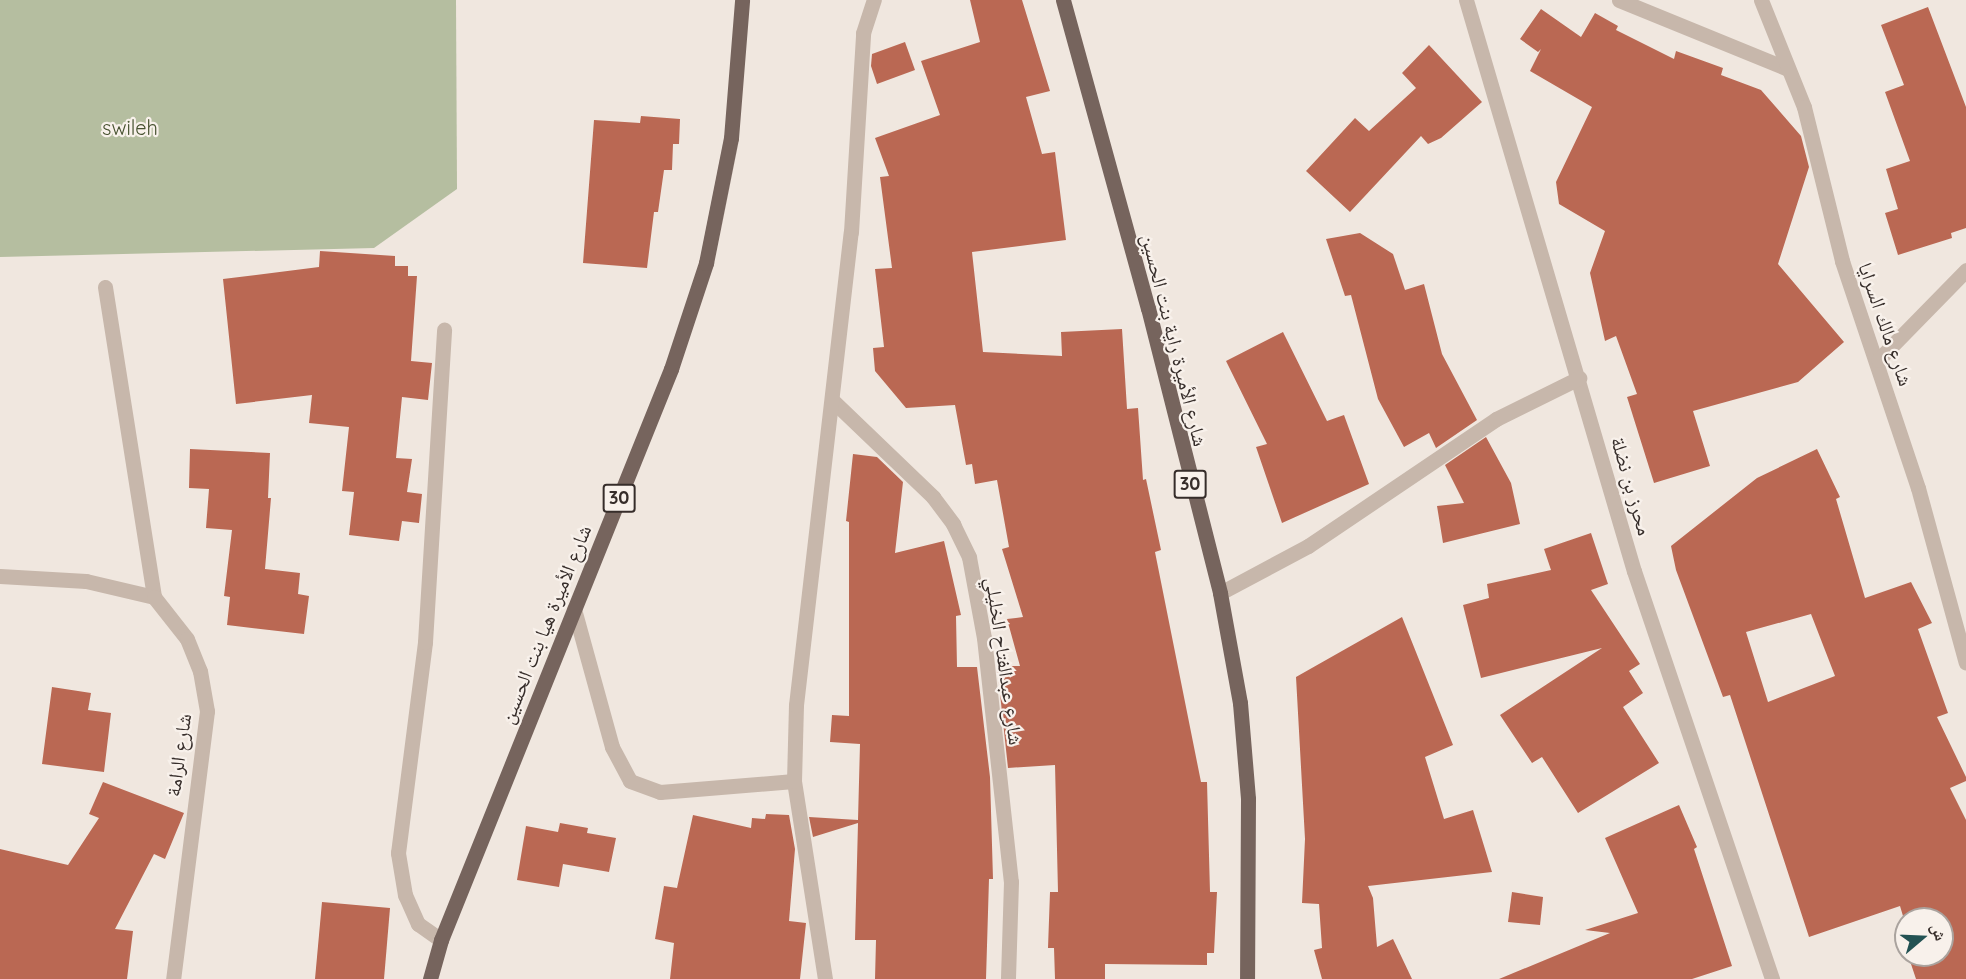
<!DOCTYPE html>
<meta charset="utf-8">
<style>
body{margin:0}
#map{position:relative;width:1966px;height:979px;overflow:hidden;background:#f0e7df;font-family:Quicksand,"Noto Naskh Arabic",sans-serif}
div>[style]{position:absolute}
.green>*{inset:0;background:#b5bea0}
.building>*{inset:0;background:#ba6853}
.minor>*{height:15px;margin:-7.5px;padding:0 7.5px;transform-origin:7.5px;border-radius:7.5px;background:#c7b7ab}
.major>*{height:15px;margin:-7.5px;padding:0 7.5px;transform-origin:7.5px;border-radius:7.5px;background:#76645d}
span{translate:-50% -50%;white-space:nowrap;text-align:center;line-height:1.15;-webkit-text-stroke:4.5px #f8f1eb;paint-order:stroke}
.shield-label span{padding:2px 4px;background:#f8f1eb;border:2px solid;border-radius:4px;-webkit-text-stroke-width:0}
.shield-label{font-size:18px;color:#362d2a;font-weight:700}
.park-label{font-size:20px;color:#475230}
.street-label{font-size:20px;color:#362d2a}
.north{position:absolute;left:1894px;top:907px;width:60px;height:60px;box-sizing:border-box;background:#f8f1eb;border:2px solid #aaa39e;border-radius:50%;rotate:71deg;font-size:16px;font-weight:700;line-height:24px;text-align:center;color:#362d2a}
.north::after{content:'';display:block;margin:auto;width:21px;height:27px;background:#235253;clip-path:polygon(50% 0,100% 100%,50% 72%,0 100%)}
</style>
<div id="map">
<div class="green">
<i style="clip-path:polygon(0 0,456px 0,457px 189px,374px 248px,0 257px)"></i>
</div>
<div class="building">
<i style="clip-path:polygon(970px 0,1022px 0,1050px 91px,1026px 97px,1042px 154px,1055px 152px,1066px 240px,972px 252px,983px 352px,1062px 356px,1061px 332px,1122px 329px,1127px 409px,1138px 408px,1143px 480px,1146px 479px,1161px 550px,1155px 552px,1201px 782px,1207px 782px,1210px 892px,1217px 892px,1214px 953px,1207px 953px,1207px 965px,1105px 964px,1105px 979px,1055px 979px,1054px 948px,1048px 948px,1050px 892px,1058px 892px,1055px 765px,1008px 768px,997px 666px,1020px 666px,1007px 619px,1023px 617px,1002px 549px,1009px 547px,997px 480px,975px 484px,972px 464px,966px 465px,955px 405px,906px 408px,875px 371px,873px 348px,884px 347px,875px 269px,892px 268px,880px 177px,889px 176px,875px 138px,940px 115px,921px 61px,980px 42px)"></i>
<i style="clip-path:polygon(1928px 7px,1966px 107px,1966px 228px,1951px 233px,1952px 238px,1898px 255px,1885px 213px,1898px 209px,1886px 169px,1910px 161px,1885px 92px,1904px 85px,1881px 25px)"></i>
<i style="clip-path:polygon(1541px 9px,1581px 37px,1595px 13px,1618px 26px,1616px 30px,1674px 59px,1676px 51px,1723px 68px,1721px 75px,1761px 90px,1801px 136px,1809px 167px,1778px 264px,1844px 342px,1798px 382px,1693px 411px,1710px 466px,1654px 483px,1627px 397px,1637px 394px,1616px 336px,1605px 341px,1590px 273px,1605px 231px,1559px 204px,1556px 182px,1592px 107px,1530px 71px,1541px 49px,1538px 52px,1520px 39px)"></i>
<i style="clip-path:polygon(905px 42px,915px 70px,877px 84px,871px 66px,872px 54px)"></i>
<i style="clip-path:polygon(1429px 45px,1482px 102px,1441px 138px,1428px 144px,1421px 136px,1350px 212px,1306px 171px,1355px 118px,1369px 131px,1416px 88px,1402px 73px)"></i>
<i style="clip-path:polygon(641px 116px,680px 119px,679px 144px,673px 144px,672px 170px,664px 170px,658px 212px,654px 212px,647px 268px,583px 263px,594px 120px,640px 123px)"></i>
<i style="clip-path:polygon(1360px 233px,1393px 254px,1405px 290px,1424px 284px,1442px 354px,1477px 420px,1436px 448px,1429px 433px,1404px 447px,1378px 399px,1351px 295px,1345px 296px,1326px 239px)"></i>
<i style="clip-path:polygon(320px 251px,395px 256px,395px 266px,408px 266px,408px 276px,417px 276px,411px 361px,432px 363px,428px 400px,402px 397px,396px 458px,412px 459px,407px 492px,422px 494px,419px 523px,402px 521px,399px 541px,349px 535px,354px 492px,342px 491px,349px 427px,309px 423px,312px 395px,236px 404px,223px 279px,319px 267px)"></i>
<i style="clip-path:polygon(1283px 332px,1327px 421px,1344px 415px,1369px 484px,1282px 523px,1256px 447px,1267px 444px,1226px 361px)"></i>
<i style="clip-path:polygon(1486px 437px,1511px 483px,1520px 524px,1443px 543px,1437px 506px,1464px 503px,1445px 465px)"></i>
<i style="clip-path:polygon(190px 449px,270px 453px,268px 498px,271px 498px,265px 569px,300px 573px,298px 594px,309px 596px,304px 634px,227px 625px,230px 597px,224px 596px,232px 530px,206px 528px,209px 489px,189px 488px)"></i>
<i style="clip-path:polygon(evenodd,1817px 449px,1840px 497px,1836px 499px,1865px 598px,1911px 582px,1932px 623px,1918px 629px,1948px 713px,1937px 717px,1966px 777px,1966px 781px,1950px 788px,1966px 820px,1966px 979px,1916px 979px,1908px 955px,1942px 955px,1942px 919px,1906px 919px,1906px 926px,1900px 906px,1809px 937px,1730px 695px,1723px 697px,1676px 570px,1671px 546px,1757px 478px,1817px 449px,1811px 614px,1835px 676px,1768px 702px,1746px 632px,1811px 614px)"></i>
<i style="clip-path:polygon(853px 454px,877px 457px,903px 482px,895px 553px,944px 541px,961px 615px,956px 616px,957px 667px,977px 667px,990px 777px,993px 879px,989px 879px,986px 979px,875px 979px,876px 940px,855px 940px,858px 823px,813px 837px,809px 817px,858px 820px,860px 744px,830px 742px,832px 715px,849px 716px,849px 522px,846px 521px)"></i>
<i style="clip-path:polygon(1591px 533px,1608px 584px,1591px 590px,1640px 664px,1629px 671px,1643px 693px,1623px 707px,1659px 763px,1578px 813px,1542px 757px,1532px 763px,1500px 715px,1602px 648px,1481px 678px,1463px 605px,1489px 598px,1487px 584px,1551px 570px,1544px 549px)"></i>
<i style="clip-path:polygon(1402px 617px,1453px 745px,1425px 757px,1444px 819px,1473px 810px,1492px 872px,1368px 886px,1373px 898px,1377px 947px,1393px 939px,1412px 979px,1322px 979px,1314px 950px,1322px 948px,1319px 904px,1302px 903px,1305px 839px,1296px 677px)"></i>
<i style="clip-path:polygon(52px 687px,91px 693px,88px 710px,111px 713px,104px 772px,42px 764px)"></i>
<i style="clip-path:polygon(103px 782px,184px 813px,165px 859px,154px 854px,115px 929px,133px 931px,127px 979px,0 979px,0 849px,68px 865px,99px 818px,89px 814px)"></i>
<i style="clip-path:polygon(1679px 805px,1697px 847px,1694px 849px,1732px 966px,1692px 979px,1499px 979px,1610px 933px,1585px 930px,1638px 913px,1605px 838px)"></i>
<i style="clip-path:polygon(766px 814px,789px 815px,795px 849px,789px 921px,806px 923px,800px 979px,670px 979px,674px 943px,655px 939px,664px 886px,677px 888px,693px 815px,751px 828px,752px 818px,765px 819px)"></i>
<i style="clip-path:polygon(560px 823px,588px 828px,587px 833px,616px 838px,609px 872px,563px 864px,559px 887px,517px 880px,526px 826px,558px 832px)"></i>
<i style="clip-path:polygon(1512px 892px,1543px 897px,1540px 925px,1508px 922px)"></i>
<i style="clip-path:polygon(322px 902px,390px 908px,384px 979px,315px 979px)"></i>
</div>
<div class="minor">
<i style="left:1466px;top:0;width:595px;rotate:73.61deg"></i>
<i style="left:1634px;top:571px;width:431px;rotate:71.3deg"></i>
<i style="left:1619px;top:0;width:180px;rotate:22.2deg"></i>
<i style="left:1761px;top:0;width:115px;rotate:68.1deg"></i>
<i style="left:1804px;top:107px;width:159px;rotate:76.1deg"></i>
<i style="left:1842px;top:261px;width:239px;rotate:71.5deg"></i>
<i style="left:1918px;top:488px;width:181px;rotate:74.7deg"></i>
<i style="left:105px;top:287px;width:314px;rotate:81deg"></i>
<i style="left:1878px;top:360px;width:126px;rotate:-45.6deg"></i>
<i style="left:833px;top:401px;width:139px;rotate:43.8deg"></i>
<i style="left:933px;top:497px;width:34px;rotate:53deg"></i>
<i style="left:953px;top:524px;width:37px;rotate:64deg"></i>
<i style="left:969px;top:557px;width:82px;rotate:79.5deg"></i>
<i style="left:984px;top:638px;width:245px;rotate:83.7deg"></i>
<i style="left:1011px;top:882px;width:97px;rotate:91.8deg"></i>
<i style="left:0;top:576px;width:86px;rotate:3.3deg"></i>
<i style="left:86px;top:581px;width:70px;rotate:13.2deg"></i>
<i style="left:154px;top:597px;width:53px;rotate:51.8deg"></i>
<i style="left:187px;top:639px;width:35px;rotate:68deg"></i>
<i style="left:200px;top:671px;width:41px;rotate:80.1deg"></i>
<i style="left:207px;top:711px;width:270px;rotate:97.2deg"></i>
<i style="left:1220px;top:593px;width:100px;rotate:-28.1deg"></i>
<i style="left:1308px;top:546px;width:227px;rotate:-34deg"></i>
<i style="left:1496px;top:419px;width:93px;rotate:-26.3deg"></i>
<i style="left:574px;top:609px;width:143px;rotate:74.6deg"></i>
<i style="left:612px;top:747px;width:38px;rotate:62deg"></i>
<i style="left:630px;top:781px;width:32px;rotate:20deg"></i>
<i style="left:660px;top:792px;width:134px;rotate:-4.7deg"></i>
<i style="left:441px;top:940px;width:28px;rotate:-145deg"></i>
<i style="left:418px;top:924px;width:32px;rotate:-114deg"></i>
<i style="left:405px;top:895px;width:43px;rotate:-99.5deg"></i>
<i style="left:398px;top:853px;width:213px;rotate:-82.7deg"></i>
<i style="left:425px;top:642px;width:313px;rotate:-86.5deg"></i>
<i style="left:825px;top:979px;width:200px;rotate:-98.9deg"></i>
<i style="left:794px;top:781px;width:76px;rotate:-88.5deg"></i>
<i style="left:796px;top:705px;width:476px;rotate:-83.4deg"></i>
<i style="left:851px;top:232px;width:199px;rotate:-86.5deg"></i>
<i style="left:863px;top:33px;width:35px;rotate:-72deg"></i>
</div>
<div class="major">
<i style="left:1063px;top:0;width:320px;rotate:74.6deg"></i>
<i style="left:1148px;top:308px;width:294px;rotate:75.8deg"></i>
<i style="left:1220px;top:593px;width:112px;rotate:79.7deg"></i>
<i style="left:1240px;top:703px;width:96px;rotate:85.2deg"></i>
<i style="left:1248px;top:799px;width:180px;rotate:90.3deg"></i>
<i style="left:430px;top:979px;width:41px;rotate:-74.2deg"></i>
<i style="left:441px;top:940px;width:616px;rotate:-68.06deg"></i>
<i style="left:671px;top:369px;width:112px;rotate:-71.7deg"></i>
<i style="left:706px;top:263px;width:127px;rotate:-78.7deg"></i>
<i style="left:731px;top:138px;width:138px;rotate:-85.4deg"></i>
</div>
<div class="shield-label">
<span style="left:1190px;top:484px">30</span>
<span style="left:619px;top:498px">30</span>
</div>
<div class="park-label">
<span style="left:130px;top:127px">swileh</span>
</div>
<div class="street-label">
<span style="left:1886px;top:324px;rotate:71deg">شارع مالك السرايا</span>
<span style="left:1175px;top:340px;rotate:76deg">شارع الأميرة راية بنت الحسين</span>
<span style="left:1632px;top:486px;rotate:74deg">محرز بن نضلة</span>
<span style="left:545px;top:624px;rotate:-68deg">شارع الأميرة هيا بنت الحسين</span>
<span style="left:1005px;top:661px;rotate:82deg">شارع عبدالفتاح الخليلي</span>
<span style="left:178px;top:755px;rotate:-82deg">شارع الرامة</span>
</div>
<div class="north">ش</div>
</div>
